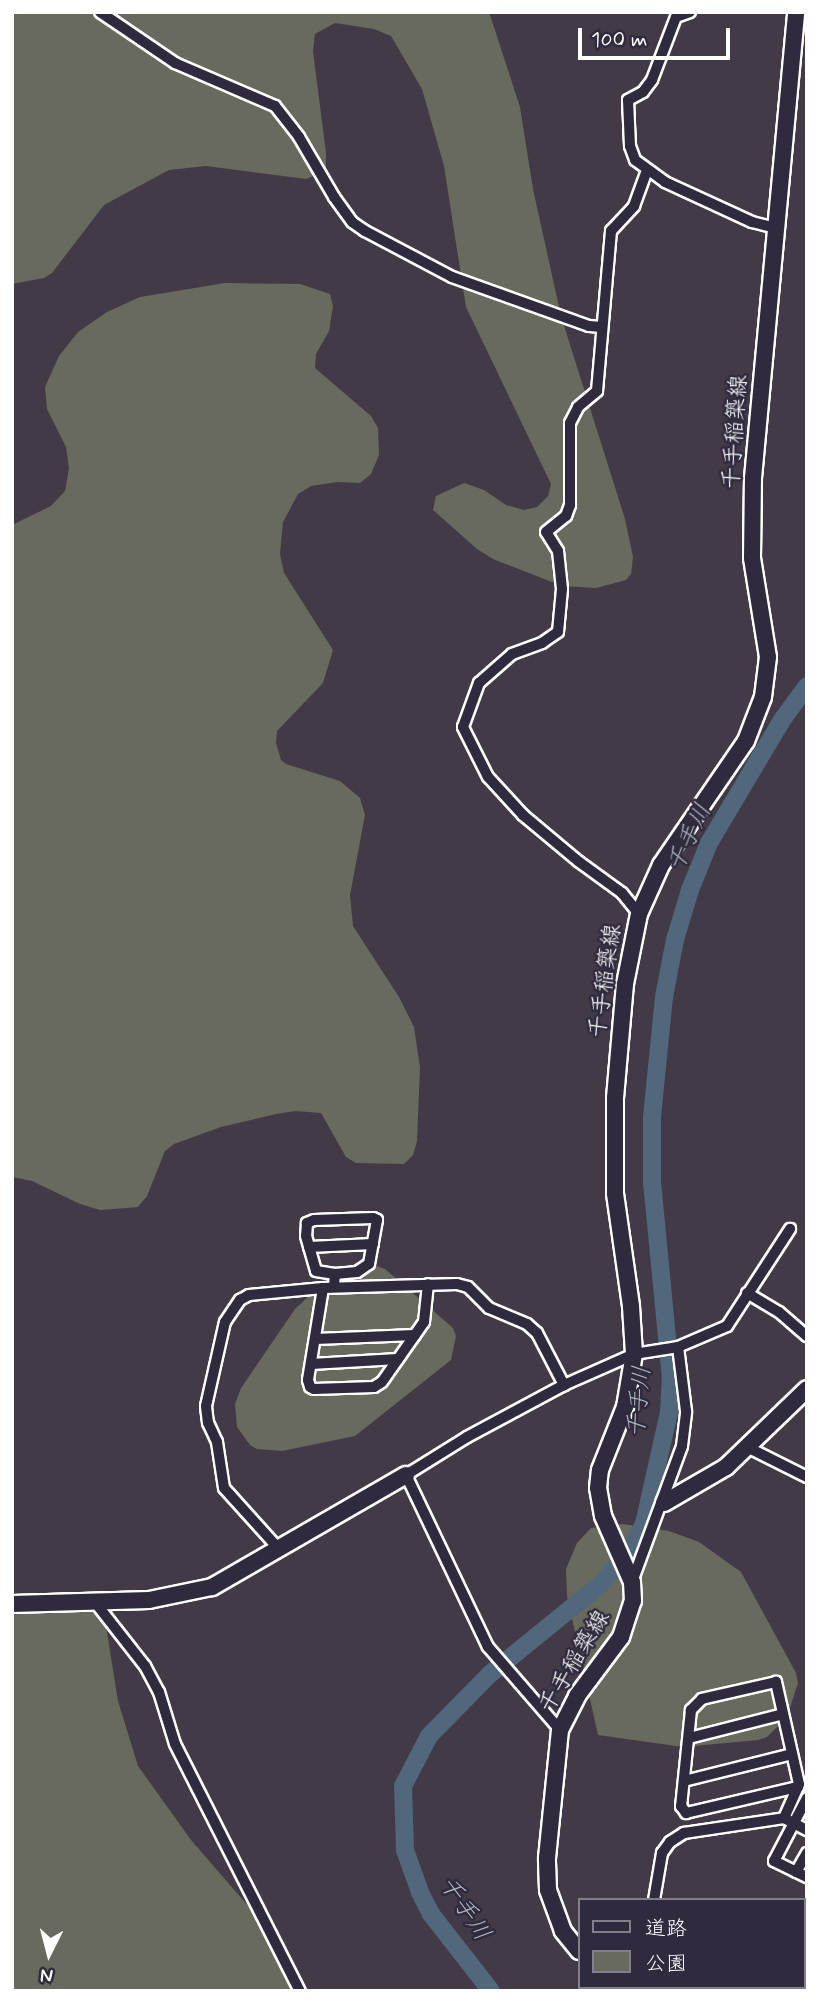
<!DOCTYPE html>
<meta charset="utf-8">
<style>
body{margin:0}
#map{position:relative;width:819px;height:2003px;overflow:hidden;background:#433a48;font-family:Mynerve,"Klee One",sans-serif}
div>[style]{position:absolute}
.green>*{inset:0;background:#676a5c}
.river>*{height:18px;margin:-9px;padding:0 9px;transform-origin:9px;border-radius:9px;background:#50677c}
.roads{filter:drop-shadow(2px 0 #fff) drop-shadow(-2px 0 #fff) drop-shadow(0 2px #fff) drop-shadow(0 -2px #fff)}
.street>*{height:10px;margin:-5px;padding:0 5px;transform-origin:5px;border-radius:5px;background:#2f2a3d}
.secondary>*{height:16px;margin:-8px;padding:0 8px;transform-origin:8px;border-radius:8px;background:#2f2a3d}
span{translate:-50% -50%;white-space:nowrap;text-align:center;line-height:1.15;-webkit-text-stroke:5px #2f2a3d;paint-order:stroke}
.street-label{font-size:23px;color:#fff}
.water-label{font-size:24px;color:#b0bbc4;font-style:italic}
.frame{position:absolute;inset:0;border:14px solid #fff;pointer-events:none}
.legend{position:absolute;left:578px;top:1898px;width:228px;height:91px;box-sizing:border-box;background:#2f2a3d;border:2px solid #827f8b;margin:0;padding:9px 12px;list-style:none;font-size:21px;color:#fff}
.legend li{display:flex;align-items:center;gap:14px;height:35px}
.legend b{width:35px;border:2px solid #827f8b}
.north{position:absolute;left:14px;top:1919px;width:70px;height:70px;-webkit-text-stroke:5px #2f2a3d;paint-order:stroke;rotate:186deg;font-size:19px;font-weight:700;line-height:28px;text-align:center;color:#fff}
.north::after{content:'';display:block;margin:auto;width:24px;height:32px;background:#fff;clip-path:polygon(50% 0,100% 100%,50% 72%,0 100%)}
.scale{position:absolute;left:578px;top:28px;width:152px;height:32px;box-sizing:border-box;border:4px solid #fff;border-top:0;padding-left:9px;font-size:21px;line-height:24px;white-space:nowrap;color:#fff;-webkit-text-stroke:5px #2f2a3d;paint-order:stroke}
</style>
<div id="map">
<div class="green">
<i style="clip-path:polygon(12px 12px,489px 12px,520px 107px,533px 189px,561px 316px,625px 519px,633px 557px,631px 574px,626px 580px,596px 588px,562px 586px,493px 559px,477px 549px,433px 510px,436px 496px,464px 483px,484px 490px,506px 505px,524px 510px,537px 507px,548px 496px,551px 484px,466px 307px,444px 166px,422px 89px,391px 36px,374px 29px,335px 23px,315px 34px,313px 51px,326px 153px,326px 168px,318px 174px,306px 179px,206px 166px,169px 170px,104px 205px,52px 273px,44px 278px,12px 284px)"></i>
<i style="clip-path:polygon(225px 283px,300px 284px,330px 294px,333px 306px,329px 331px,316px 354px,315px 368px,371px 416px,378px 428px,379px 455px,371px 474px,360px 483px,337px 482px,311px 486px,298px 494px,283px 522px,280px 554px,284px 573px,333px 650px,323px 683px,277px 731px,276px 743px,281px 760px,286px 764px,340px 781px,360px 798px,365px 815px,350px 895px,353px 926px,399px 997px,414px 1027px,420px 1067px,417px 1141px,413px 1155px,404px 1164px,356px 1163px,346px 1157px,321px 1113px,295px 1111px,276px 1114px,221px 1127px,174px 1144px,165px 1151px,147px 1196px,138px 1207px,100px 1210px,80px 1204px,32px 1181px,12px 1177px,12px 525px,51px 506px,65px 491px,69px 468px,66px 447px,47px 409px,45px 387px,59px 356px,78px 332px,107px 312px,140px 297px)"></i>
<i style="clip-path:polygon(363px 1261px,385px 1269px,453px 1328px,456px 1336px,451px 1360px,355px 1436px,282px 1451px,257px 1449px,250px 1445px,237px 1427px,235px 1404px,241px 1388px,295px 1309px,326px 1280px)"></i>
<i style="clip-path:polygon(623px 1524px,669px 1531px,699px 1542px,741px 1572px,796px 1673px,798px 1683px,787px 1717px,767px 1737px,758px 1740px,683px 1747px,598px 1735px,567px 1596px,566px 1569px,577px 1543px,591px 1528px)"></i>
<i style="clip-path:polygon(12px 1600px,88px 1606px,106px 1626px,118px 1701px,138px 1766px,191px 1840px,281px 1944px,303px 1991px,12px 1991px)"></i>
</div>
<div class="river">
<i style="left:491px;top:1991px;width:98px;rotate:-127.9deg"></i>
<i style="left:431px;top:1914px;width:25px;rotate:-117deg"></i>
<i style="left:420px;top:1892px;width:45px;rotate:-109.7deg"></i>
<i style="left:405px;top:1850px;width:64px;rotate:-91.8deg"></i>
<i style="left:403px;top:1786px;width:56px;rotate:-62.5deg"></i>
<i style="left:429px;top:1736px;width:87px;rotate:-45.5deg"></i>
<i style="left:490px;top:1674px;width:144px;rotate:-39.1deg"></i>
<i style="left:602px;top:1583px;width:43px;rotate:-49.7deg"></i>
<i style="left:630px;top:1550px;width:30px;rotate:-62deg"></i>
<i style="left:644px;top:1524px;width:115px;rotate:-77.4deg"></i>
<i style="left:669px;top:1412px;width:33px;rotate:-87deg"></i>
<i style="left:671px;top:1379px;width:197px;rotate:-95.5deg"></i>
<i style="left:652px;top:1183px;width:66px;rotate:-90deg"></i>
<i style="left:652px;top:1117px;width:121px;rotate:-84.3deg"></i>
<i style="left:664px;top:997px;width:58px;rotate:-79.1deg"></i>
<i style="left:675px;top:940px;width:52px;rotate:-73.3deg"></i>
<i style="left:690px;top:890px;width:51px;rotate:-68deg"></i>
<i style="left:709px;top:843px;width:143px;rotate:-59.3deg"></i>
<i style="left:782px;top:720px;width:42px;rotate:-53.7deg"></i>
</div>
<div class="roads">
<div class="street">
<i style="left:100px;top:12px;width:91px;rotate:34.2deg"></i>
<i style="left:175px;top:63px;width:109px;rotate:23.3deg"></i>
<i style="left:275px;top:106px;width:39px;rotate:52deg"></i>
<i style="left:299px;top:137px;width:69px;rotate:59.7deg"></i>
<i style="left:334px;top:197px;width:31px;rotate:54deg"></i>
<i style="left:352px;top:222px;width:16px;rotate:35deg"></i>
<i style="left:365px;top:231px;width:98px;rotate:27.9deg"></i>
<i style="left:452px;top:277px;width:145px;rotate:19.7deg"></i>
<i style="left:589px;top:326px;width:13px;rotate:4deg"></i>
<i style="left:690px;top:12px;width:15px;rotate:160deg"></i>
<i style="left:676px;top:17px;width:67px;rotate:110.9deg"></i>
<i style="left:652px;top:80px;width:15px;rotate:127deg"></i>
<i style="left:643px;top:92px;width:17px;rotate:152deg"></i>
<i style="left:628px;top:100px;width:46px;rotate:87.5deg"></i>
<i style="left:630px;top:146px;width:15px;rotate:70deg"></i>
<i style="left:635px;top:160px;width:37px;rotate:36deg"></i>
<i style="left:665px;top:182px;width:96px;rotate:24.7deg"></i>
<i style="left:752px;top:222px;width:25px;rotate:14deg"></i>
<i style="left:639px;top:914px;width:27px;rotate:-129deg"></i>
<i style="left:622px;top:893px;width:54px;rotate:-144deg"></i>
<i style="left:578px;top:861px;width:72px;rotate:-140.1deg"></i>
<i style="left:523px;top:815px;width:52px;rotate:-132.6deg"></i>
<i style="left:488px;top:777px;width:56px;rotate:-116.6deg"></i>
<i style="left:463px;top:727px;width:47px;rotate:-70deg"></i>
<i style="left:479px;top:683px;width:44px;rotate:-41.3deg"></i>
<i style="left:512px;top:654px;width:32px;rotate:-20deg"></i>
<i style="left:542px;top:643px;width:19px;rotate:-35deg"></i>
<i style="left:558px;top:632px;width:43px;rotate:-84.7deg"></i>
<i style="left:562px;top:589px;width:38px;rotate:-96deg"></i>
<i style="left:558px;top:551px;width:22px;rotate:-122deg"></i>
<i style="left:546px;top:532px;width:26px;rotate:-39deg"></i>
<i style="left:566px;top:516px;width:12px;rotate:-70deg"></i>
<i style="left:570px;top:505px;width:82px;rotate:-90deg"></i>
<i style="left:570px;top:423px;width:18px;rotate:-63deg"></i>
<i style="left:578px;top:407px;width:25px;rotate:-40deg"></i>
<i style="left:597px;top:391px;width:161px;rotate:-85deg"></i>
<i style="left:611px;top:231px;width:34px;rotate:-47deg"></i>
<i style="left:634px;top:206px;width:37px;rotate:-70deg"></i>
<i style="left:309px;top:1247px;width:64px;rotate:-2.7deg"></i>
<i style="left:334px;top:1287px;width:13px;rotate:-86deg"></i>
<i style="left:335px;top:1274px;width:22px;rotate:-5deg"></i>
<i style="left:357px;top:1272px;width:14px;rotate:-34deg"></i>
<i style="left:369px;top:1264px;width:45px;rotate:-79.7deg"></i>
<i style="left:377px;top:1220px;width:4px;rotate:-153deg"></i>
<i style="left:373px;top:1218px;width:59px;rotate:178.1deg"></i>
<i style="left:314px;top:1220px;width:8px;rotate:157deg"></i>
<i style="left:307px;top:1223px;width:13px;rotate:94deg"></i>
<i style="left:306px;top:1236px;width:36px;rotate:74deg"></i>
<i style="left:316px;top:1271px;width:19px;rotate:9deg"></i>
<i style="left:323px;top:1288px;width:93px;rotate:99.3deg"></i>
<i style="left:308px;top:1380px;width:7px;rotate:74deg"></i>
<i style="left:310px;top:1387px;width:4px;rotate:27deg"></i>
<i style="left:314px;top:1389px;width:60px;rotate:-1.9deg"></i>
<i style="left:374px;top:1387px;width:9px;rotate:-32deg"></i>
<i style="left:382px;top:1382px;width:73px;rotate:-55deg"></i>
<i style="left:424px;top:1322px;width:38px;rotate:-84deg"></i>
<i style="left:747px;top:1293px;width:37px;rotate:31deg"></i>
<i style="left:779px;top:1312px;width:37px;rotate:41deg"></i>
<i style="left:315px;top:1339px;width:100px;rotate:-2.3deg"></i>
<i style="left:311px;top:1364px;width:87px;rotate:-3.3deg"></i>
<i style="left:747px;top:1447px;width:67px;rotate:26.6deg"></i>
<i style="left:279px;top:1549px;width:82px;rotate:-132deg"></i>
<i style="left:224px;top:1488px;width:47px;rotate:-98.7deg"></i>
<i style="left:217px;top:1442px;width:21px;rotate:-115deg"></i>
<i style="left:208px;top:1423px;width:17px;rotate:-97deg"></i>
<i style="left:206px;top:1406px;width:86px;rotate:-77.3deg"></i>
<i style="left:225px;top:1322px;width:27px;rotate:-56deg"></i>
<i style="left:240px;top:1300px;width:10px;rotate:-29deg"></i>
<i style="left:249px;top:1295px;width:74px;rotate:-5.4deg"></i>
<i style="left:323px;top:1288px;width:134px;rotate:-1.7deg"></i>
<i style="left:457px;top:1284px;width:11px;rotate:15deg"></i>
<i style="left:468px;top:1287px;width:30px;rotate:45deg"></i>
<i style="left:489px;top:1308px;width:41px;rotate:22.8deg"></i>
<i style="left:527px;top:1324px;width:13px;rotate:42deg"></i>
<i style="left:537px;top:1333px;width:59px;rotate:62.6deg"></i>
<i style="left:632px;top:1582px;width:145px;rotate:-69.8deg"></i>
<i style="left:682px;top:1446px;width:35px;rotate:-83deg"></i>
<i style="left:686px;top:1411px;width:64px;rotate:-97.1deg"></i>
<i style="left:94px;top:1601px;width:83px;rotate:51.9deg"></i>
<i style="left:145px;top:1666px;width:30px;rotate:62deg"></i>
<i style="left:159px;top:1692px;width:54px;rotate:72.9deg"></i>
<i style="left:175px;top:1744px;width:277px;rotate:63.2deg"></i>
<i style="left:560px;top:1730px;width:110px;rotate:-130.9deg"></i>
<i style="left:488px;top:1647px;width:191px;rotate:-115.5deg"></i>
<i style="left:406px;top:1475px;width:72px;rotate:-31.9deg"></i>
<i style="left:467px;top:1437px;width:110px;rotate:-28.2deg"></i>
<i style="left:564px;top:1385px;width:77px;rotate:-23.9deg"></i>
<i style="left:634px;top:1354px;width:45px;rotate:-9deg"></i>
<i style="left:678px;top:1347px;width:53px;rotate:-23.2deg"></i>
<i style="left:727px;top:1326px;width:116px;rotate:-57deg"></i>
<i style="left:689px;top:1738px;width:97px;rotate:-14.3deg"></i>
<i style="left:684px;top:1781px;width:111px;rotate:-14deg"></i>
<i style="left:807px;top:1798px;width:71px;rotate:117.6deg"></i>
<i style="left:774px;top:1861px;width:37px;rotate:26deg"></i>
<i style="left:784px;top:1818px;width:34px;rotate:-66deg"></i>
<i style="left:798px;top:1787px;width:3px;rotate:-72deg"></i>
<i style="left:799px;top:1784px;width:105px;rotate:-102.7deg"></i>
<i style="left:776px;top:1682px;width:76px;rotate:167.1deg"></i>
<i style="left:702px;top:1699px;width:16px;rotate:135deg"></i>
<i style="left:691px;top:1710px;width:97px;rotate:95.9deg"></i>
<i style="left:681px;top:1806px;width:9px;rotate:54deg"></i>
<i style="left:686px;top:1813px;width:115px;rotate:-13.1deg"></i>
<i style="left:796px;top:1872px;width:22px;rotate:-60deg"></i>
<i style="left:654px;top:1900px;width:48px;rotate:-80.3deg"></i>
<i style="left:662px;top:1853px;width:14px;rotate:-54deg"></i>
<i style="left:670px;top:1842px;width:17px;rotate:-33deg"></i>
<i style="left:684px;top:1833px;width:101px;rotate:-8.5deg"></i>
<i style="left:784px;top:1818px;width:26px;rotate:28deg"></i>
</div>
<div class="secondary">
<i style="left:664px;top:1503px;width:72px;rotate:-30.1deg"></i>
<i style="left:726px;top:1467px;width:112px;rotate:-43.9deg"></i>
<i style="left:12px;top:1604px;width:137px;rotate:-1.7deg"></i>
<i style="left:149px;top:1600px;width:64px;rotate:-11.7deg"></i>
<i style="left:212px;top:1587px;width:224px;rotate:-30deg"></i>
<i style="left:579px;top:1951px;width:26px;rotate:-129deg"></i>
<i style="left:563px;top:1931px;width:44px;rotate:-110.1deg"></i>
<i style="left:548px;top:1890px;width:32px;rotate:-92deg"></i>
<i style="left:547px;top:1858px;width:129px;rotate:-84.2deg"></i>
<i style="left:560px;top:1730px;width:38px;rotate:-63deg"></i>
<i style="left:577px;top:1696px;width:74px;rotate:-53.3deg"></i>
<i style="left:621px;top:1637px;width:38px;rotate:-72deg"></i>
<i style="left:633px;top:1601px;width:19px;rotate:-93deg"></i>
<i style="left:632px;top:1582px;width:72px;rotate:-113.7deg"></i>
<i style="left:603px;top:1516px;width:28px;rotate:-100deg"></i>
<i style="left:598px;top:1488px;width:18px;rotate:-84deg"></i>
<i style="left:600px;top:1470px;width:68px;rotate:-68.4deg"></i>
<i style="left:625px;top:1407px;width:54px;rotate:-80.4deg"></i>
<i style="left:634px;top:1354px;width:48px;rotate:-93.6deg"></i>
<i style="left:631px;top:1306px;width:114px;rotate:-98.1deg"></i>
<i style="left:615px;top:1193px;width:95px;rotate:-90deg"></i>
<i style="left:615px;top:1098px;width:114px;rotate:-85deg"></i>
<i style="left:625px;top:984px;width:71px;rotate:-78.7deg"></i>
<i style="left:639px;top:914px;width:54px;rotate:-65.8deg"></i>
<i style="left:661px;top:865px;width:150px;rotate:-55.6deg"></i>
<i style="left:746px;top:741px;width:47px;rotate:-68.9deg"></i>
<i style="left:763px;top:697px;width:40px;rotate:-82.9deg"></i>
<i style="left:768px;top:657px;width:100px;rotate:-99.2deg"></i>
<i style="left:752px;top:558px;width:80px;rotate:-89.3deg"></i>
<i style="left:753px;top:478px;width:468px;rotate:-84.7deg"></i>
<i style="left:612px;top:1987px;width:5px;rotate:53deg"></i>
</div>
</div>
<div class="street-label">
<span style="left:736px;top:432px;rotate:-86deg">千手稲築線</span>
<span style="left:606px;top:981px;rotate:-82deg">千手稲築線</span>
<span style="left:575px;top:1662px;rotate:-59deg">千手稲築線</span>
</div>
<div class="water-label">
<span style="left:690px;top:838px;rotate:-65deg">千手川</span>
<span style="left:640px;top:1402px;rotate:-85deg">千手川</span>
<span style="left:464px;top:1909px;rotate:56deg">千手川</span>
</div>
<div class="frame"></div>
<ul class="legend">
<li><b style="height:9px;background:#2f2a3d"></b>道路</li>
<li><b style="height:19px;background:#676a5c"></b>公園</li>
</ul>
<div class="north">N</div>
<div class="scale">100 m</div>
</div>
